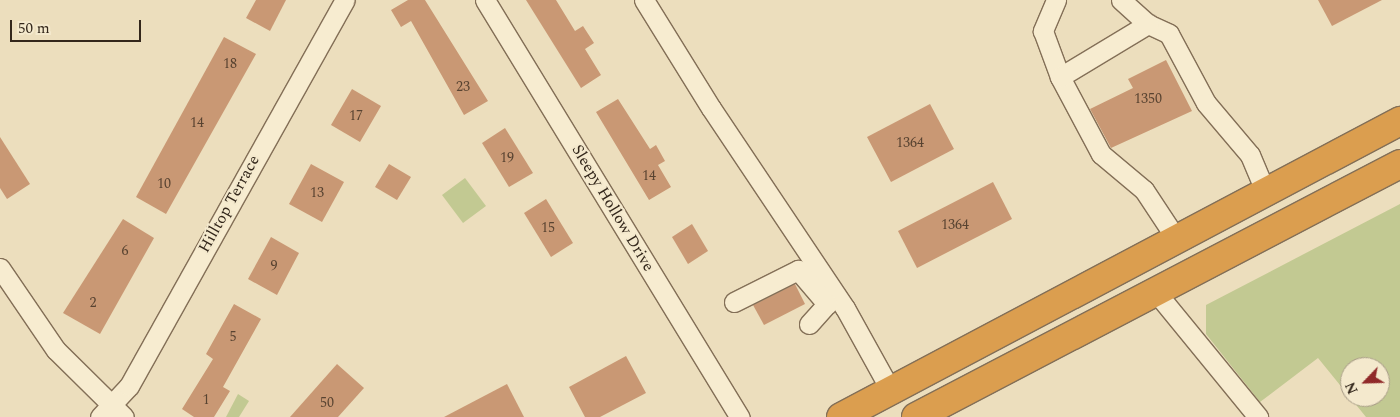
<!DOCTYPE html>
<style>
body{margin:0}
#map{position:relative;width:1400px;height:417px;overflow:hidden;background:#ecdebd;font-family:Spectral,serif}
div>[style]{position:absolute}
.green>*{inset:0;background:#c2c992}
.building>*{inset:0;background:#c99874}
.roads{filter:drop-shadow(1px 0 #836f57) drop-shadow(-1px 0 #836f57) drop-shadow(0 1px #836f57) drop-shadow(0 -1px #836f57)}
.minor>*{height:19px;margin:-9.5px;padding:0 9.5px;transform-origin:9.5px;border-radius:9.5px;background:#f7ecd0}
.highway>*{height:28px;margin:-14px;padding:0 14px;transform-origin:14px;border-radius:14px;background:#db9e4f}
span{translate:-50% -50%;white-space:nowrap;text-align:center;line-height:1.15;-webkit-text-stroke:4px #f4e9cd;paint-order:stroke}
.number-label{font-size:14px;color:#584331}
.number-label span{-webkit-text-stroke-width:0}
.street-label{font-size:16px;color:#33271b}
.north{position:absolute;left:1340px;top:357px;width:50px;height:50px;box-sizing:border-box;background:#f4e9cd;border:1px solid #a79b86;border-radius:50%;rotate:246deg;font-size:14px;font-weight:700;line-height:20px;text-align:center;color:#33271b}
.north::after{content:'';display:block;margin:auto;width:18px;height:22px;background:#902929;clip-path:polygon(50% 0,100% 100%,50% 72%,0 100%)}
.scale{position:absolute;left:10px;top:20px;width:131px;height:22px;box-sizing:border-box;border:2px solid #33271b;border-top:0;padding-left:6px;font-size:15px;line-height:18px;white-space:nowrap;color:#33271b;-webkit-text-stroke:4px #f4e9cd;paint-order:stroke}
</style>
<div id="map">
<div class="green">
<i style="clip-path:polygon(465px 178px,486px 206px,463px 223px,442px 195px)"></i>
<i style="clip-path:polygon(evenodd,1400px 204px,1400px 417px,1366px 417px,1318px 358px,1260px 402px,1206px 334px,1206px 305px,1400px 204px,1350px 367px,1380px 367px,1380px 397px,1350px 397px,1350px 367px)"></i>
<i style="clip-path:polygon(238px 394px,249px 401px,239px 417px,226px 417px)"></i>
</div>
<div class="building">
<i style="clip-path:polygon(256px 0,286px 0,270px 31px,246px 18px)"></i>
<i style="clip-path:polygon(408px 0,425px 0,488px 101px,464px 115px,411px 21px,401px 27px,391px 10px)"></i>
<i style="clip-path:polygon(526px 0,556px 0,575px 31px,583px 26px,594px 43px,585px 49px,601px 75px,581px 88px)"></i>
<i style="clip-path:polygon(1318px 0,1382px 0,1332px 26px)"></i>
<i style="clip-path:polygon(224px 37px,256px 54px,166px 214px,136px 197px)"></i>
<i style="clip-path:polygon(1166px 60px,1192px 111px,1111px 148px,1090px 109px,1133px 88px,1128px 79px)"></i>
<i style="clip-path:polygon(352px 89px,381px 106px,360px 142px,331px 125px)"></i>
<i style="clip-path:polygon(618px 99px,650px 149px,656px 145px,665px 161px,658px 165px,671px 187px,649px 200px,596px 112px)"></i>
<i style="clip-path:polygon(930px 104px,954px 149px,891px 182px,867px 137px)"></i>
<i style="clip-path:polygon(505px 128px,533px 173px,509px 187px,482px 143px)"></i>
<i style="clip-path:polygon(0 137px,30px 184px,7px 199px,0 188px)"></i>
<i style="clip-path:polygon(311px 164px,344px 182px,322px 222px,289px 204px)"></i>
<i style="clip-path:polygon(389px 164px,411px 177px,397px 200px,375px 187px)"></i>
<i style="clip-path:polygon(993px 182px,1012px 219px,917px 268px,898px 231px)"></i>
<i style="clip-path:polygon(546px 199px,573px 243px,551px 257px,524px 213px)"></i>
<i style="clip-path:polygon(123px 219px,154px 238px,100px 334px,63px 313px)"></i>
<i style="clip-path:polygon(692px 224px,708px 251px,688px 264px,672px 237px)"></i>
<i style="clip-path:polygon(271px 237px,299px 253px,277px 295px,248px 279px)"></i>
<i style="clip-path:polygon(795px 284px,805px 304px,764px 325px,753px 305px)"></i>
<i style="clip-path:polygon(234px 304px,261px 319px,223px 387px,230px 391px,214px 417px,194px 417px,182px 409px,213px 359px,206px 354px)"></i>
<i style="clip-path:polygon(626px 356px,646px 393px,600px 417px,585px 417px,569px 387px)"></i>
<i style="clip-path:polygon(337px 364px,364px 388px,338px 417px,290px 417px)"></i>
<i style="clip-path:polygon(507px 384px,524px 417px,444px 417px)"></i>
</div>
<div class="roads">
<div class="minor">
<i style="left:485px;top:0;width:489px;rotate:58.6deg"></i>
<i style="left:644px;top:0;width:127px;rotate:58.2deg"></i>
<i style="left:711px;top:108px;width:241px;rotate:56.2deg"></i>
<i style="left:845px;top:308px;width:95px;rotate:61deg"></i>
<i style="left:1056px;top:0;width:34px;rotate:113deg"></i>
<i style="left:1043px;top:31px;width:49px;rotate:69.7deg"></i>
<i style="left:1060px;top:77px;width:87px;rotate:62deg"></i>
<i style="left:1101px;top:154px;width:56px;rotate:39.9deg"></i>
<i style="left:1144px;top:190px;width:60px;rotate:56.6deg"></i>
<i style="left:1121px;top:0;width:36px;rotate:42deg"></i>
<i style="left:1148px;top:24px;width:23px;rotate:25deg"></i>
<i style="left:1169px;top:34px;width:78px;rotate:61.8deg"></i>
<i style="left:1206px;top:103px;width:68px;rotate:49.8deg"></i>
<i style="left:1250px;top:155px;width:41px;rotate:67.2deg"></i>
<i style="left:1060px;top:77px;width:103px;rotate:-31.1deg"></i>
<i style="left:0;top:268px;width:99px;rotate:55.7deg"></i>
<i style="left:56px;top:350px;width:95px;rotate:44.6deg"></i>
<i style="left:1155px;top:291px;width:163px;rotate:50.7deg"></i>
<i style="left:734px;top:302px;width:72px;rotate:-26.6deg"></i>
<i style="left:798px;top:270px;width:45px;rotate:49.5deg"></i>
<i style="left:827px;top:304px;width:27px;rotate:132deg"></i>
<i style="left:100px;top:417px;width:42px;rotate:-46.9deg"></i>
<i style="left:129px;top:386px;width:442px;rotate:-60.8deg"></i>
</div>
<div class="highway">
<i style="left:841px;top:417px;width:633px;rotate:-27.9deg"></i>
<i style="left:916px;top:417px;width:546px;rotate:-27.6deg"></i>
</div>
</div>
<div class="number-label">
<span style="left:230px;top:64px">18</span>
<span style="left:463px;top:87px">23</span>
<span style="left:1148px;top:99px">1350</span>
<span style="left:356px;top:116px">17</span>
<span style="left:197px;top:123px">14</span>
<span style="left:910px;top:143px">1364</span>
<span style="left:507px;top:158px">19</span>
<span style="left:649px;top:176px">14</span>
<span style="left:164px;top:184px">10</span>
<span style="left:317px;top:193px">13</span>
<span style="left:955px;top:225px">1364</span>
<span style="left:548px;top:228px">15</span>
<span style="left:125px;top:251px">6</span>
<span style="left:274px;top:266px">9</span>
<span style="left:93px;top:303px">2</span>
<span style="left:233px;top:337px">5</span>
<span style="left:206px;top:400px">1</span>
<span style="left:327px;top:403px">50</span>
</div>
<div class="street-label">
<span style="left:229px;top:204px;rotate:-61deg">Hilltop Terrace</span>
<span style="left:613px;top:208px;rotate:59deg">Sleepy Hollow Drive</span>
</div>
<div class="north">N</div>
<div class="scale">50 m</div>
</div>
